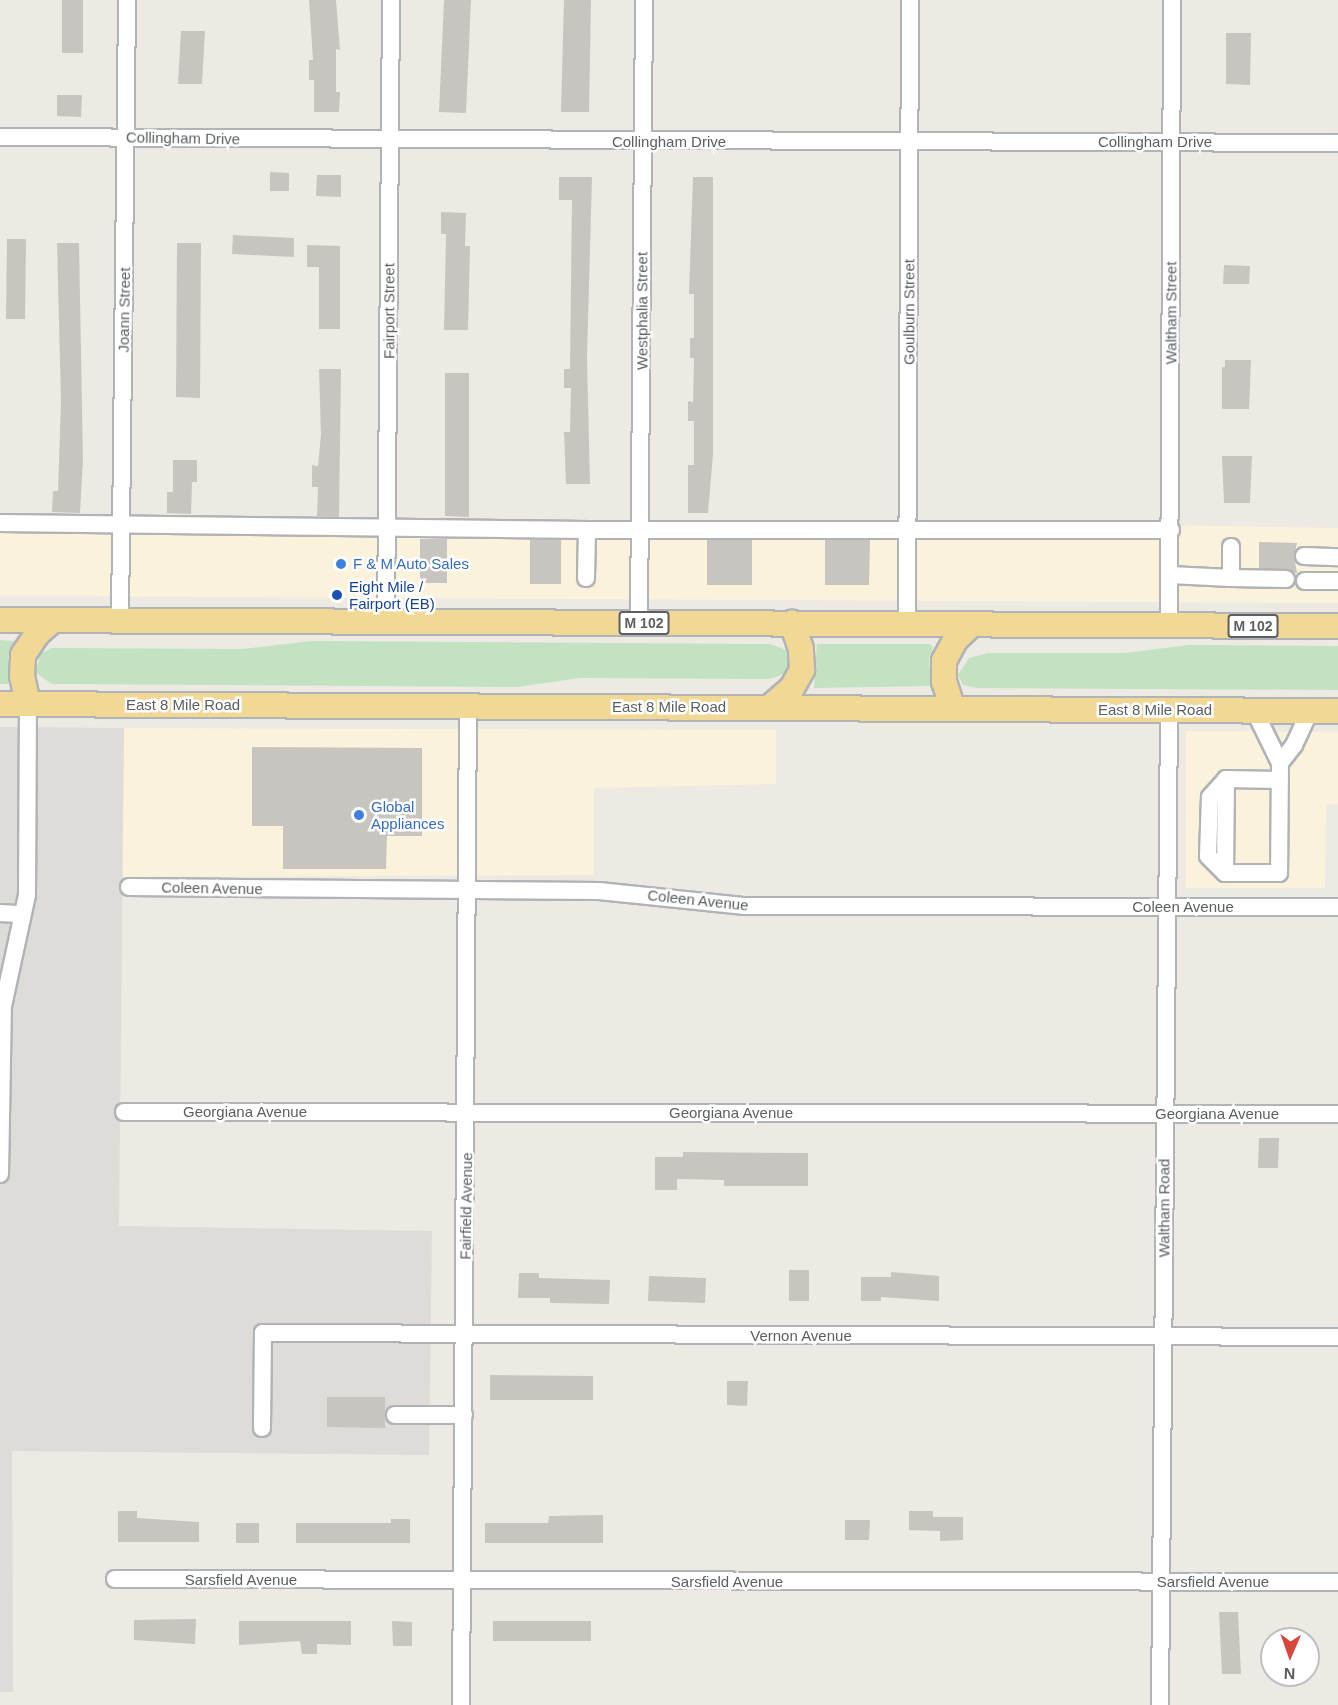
<!DOCTYPE html>
<style>
body{margin:0}
#map{position:relative;width:1338px;height:1705px;overflow:hidden;background:#edeae3;font-family:Helvetica,sans-serif}
div>[style]{position:absolute}
.commercial>*{inset:0;background:#faf2db}
.industrial>*{inset:0;background:#dedcd8}
.green>*{inset:0;background:#c3e2c2}
.building>*{inset:0;background:#c8c5c0}
.roads{filter:drop-shadow(2px 0 #b1b4b7) drop-shadow(-2px 0 #b1b4b7) drop-shadow(0 2px #b1b4b7) drop-shadow(0 -2px #b1b4b7)}
.minor>*{height:16px;margin:-8px;padding:0 8px;transform-origin:8px;border-radius:8px;background:#fff}
.highway>*{height:24px;margin:-12px;padding:0 12px;transform-origin:12px;border-radius:12px;background:#f2d895}
.dots>*{width:16px;height:16px;translate:-50% -50%;box-sizing:border-box;border:3px solid #fff;border-radius:50%}
span{translate:-50% -50%;white-space:nowrap;text-align:center;line-height:1.15;-webkit-text-stroke:5px #fff;paint-order:stroke}
.shield-label span{padding:2px 4px;background:#fff;border:2px solid;border-radius:4px;-webkit-text-stroke-width:0}
.shield-label{font-size:14px;color:#5b5f62;font-weight:700}
.street-label{font-size:15px;color:#5b5f62}
.shop-label{font-size:15px;color:#366cbe}
.left{translate:0 -50%;text-align:left}
.transit-label{font-size:15px;color:#164399}
.north{position:absolute;left:1260px;top:1627px;width:60px;height:60px;box-sizing:border-box;background:#fff;border:2px solid #bdbfc0;border-radius:50%;rotate:182deg;font-size:16px;font-weight:700;line-height:24px;text-align:center;color:#5b5f62}
.north::after{content:'';display:block;margin:auto;width:21px;height:27px;background:#d7473e;clip-path:polygon(50% 0,100% 100%,50% 72%,0 100%)}
</style>
<div id="map">
<div class="commercial">
<i style="clip-path:polygon(0 521px,1035px 523px,1338px 528px,1338px 603px,0 596px)"></i>
<i style="clip-path:polygon(124px 728px,776px 730px,776px 784px,594px 788px,594px 875px,122px 877px)"></i>
<i style="clip-path:polygon(1186px 731px,1338px 732px,1338px 804px,1326px 805px,1325px 888px,1186px 888px)"></i>
</div>
<div class="industrial">
<i style="clip-path:polygon(0 727px,124px 728px,119px 1226px,432px 1231px,429px 1455px,12px 1451px,13px 1692px,0 1692px)"></i>
</div>
<div class="green">
<i style="clip-path:polygon(0 640px,14px 641px,8px 658px,8px 684px,0 684px)"></i>
<i style="clip-path:polygon(311px 641px,770px 644px,786px 650px,790px 664px,784px 674px,770px 679px,580px 678px,517px 687px,52px 684px,36px 673px,40px 654px,52px 648px,243px 649px)"></i>
<i style="clip-path:polygon(817px 644px,930px 644px,933px 648px,929px 659px,931px 686px,814px 688px)"></i>
<i style="clip-path:polygon(1189px 645px,1338px 646px,1338px 690px,977px 688px,963px 685px,958px 675px,969px 658px,988px 653px,1125px 653px)"></i>
</div>
<div class="building">
<i style="clip-path:polygon(62px 0,83px 0,83px 53px,62px 53px)"></i>
<i style="clip-path:polygon(309px 0,336px 0,340px 50px,336px 49px,336px 92px,340px 92px,339px 112px,314px 112px,314px 80px,309px 80px,309px 60px,313px 60px)"></i>
<i style="clip-path:polygon(444px 0,471px 0,466px 113px,439px 112px)"></i>
<i style="clip-path:polygon(564px 0,591px 0,589px 112px,561px 112px)"></i>
<i style="clip-path:polygon(181px 31px,205px 31px,202px 84px,178px 84px)"></i>
<i style="clip-path:polygon(1226px 33px,1251px 33px,1250px 85px,1226px 84px)"></i>
<i style="clip-path:polygon(57px 95px,82px 95px,81px 117px,57px 116px)"></i>
<i style="clip-path:polygon(270px 172px,289px 173px,289px 191px,270px 191px)"></i>
<i style="clip-path:polygon(317px 175px,341px 175px,341px 197px,316px 196px)"></i>
<i style="clip-path:polygon(559px 177px,592px 177px,587px 358px,590px 484px,566px 484px,564px 432px,570px 432px,571px 388px,564px 388px,564px 369px,570px 369px,572px 200px,559px 200px)"></i>
<i style="clip-path:polygon(693px 177px,713px 177px,713px 454px,708px 513px,688px 513px,688px 465px,694px 465px,694px 421px,688px 421px,688px 401px,693px 402px,694px 358px,690px 358px,690px 338px,694px 338px,694px 294px,689px 294px)"></i>
<i style="clip-path:polygon(441px 212px,466px 213px,465px 246px,470px 246px,468px 330px,444px 330px,446px 234px,441px 234px)"></i>
<i style="clip-path:polygon(233px 235px,294px 238px,294px 257px,232px 254px)"></i>
<i style="clip-path:polygon(7px 239px,26px 239px,25px 319px,6px 319px)"></i>
<i style="clip-path:polygon(57px 243px,79px 243px,83px 460px,80px 513px,52px 512px,53px 491px,58px 491px,61px 402px)"></i>
<i style="clip-path:polygon(177px 243px,201px 243px,200px 398px,176px 397px)"></i>
<i style="clip-path:polygon(307px 245px,340px 246px,340px 329px,319px 329px,319px 267px,307px 267px)"></i>
<i style="clip-path:polygon(1224px 265px,1250px 266px,1249px 284px,1223px 284px)"></i>
<i style="clip-path:polygon(1225px 360px,1251px 360px,1249px 409px,1222px 409px,1222px 367px,1225px 367px)"></i>
<i style="clip-path:polygon(319px 369px,341px 369px,339px 517px,317px 516px,318px 487px,312px 487px,312px 465px,318px 466px,321px 435px)"></i>
<i style="clip-path:polygon(445px 373px,469px 373px,469px 517px,445px 516px)"></i>
<i style="clip-path:polygon(1222px 456px,1252px 456px,1250px 503px,1224px 503px)"></i>
<i style="clip-path:polygon(173px 460px,197px 460px,197px 482px,192px 482px,191px 514px,167px 513px,167px 492px,173px 492px)"></i>
<i style="clip-path:polygon(420px 539px,447px 539px,447px 583px,420px 583px)"></i>
<i style="clip-path:polygon(530px 540px,561px 540px,561px 584px,530px 584px)"></i>
<i style="clip-path:polygon(707px 540px,752px 540px,752px 585px,707px 585px)"></i>
<i style="clip-path:polygon(825px 540px,870px 540px,869px 585px,825px 585px)"></i>
<i style="clip-path:polygon(1259px 542px,1297px 543px,1294px 556px,1297px 573px,1259px 568px)"></i>
<i style="clip-path:polygon(252px 747px,422px 748px,422px 836px,387px 836px,386px 869px,283px 869px,283px 826px,252px 826px)"></i>
<i style="clip-path:polygon(1259px 1138px,1279px 1138px,1278px 1168px,1258px 1168px)"></i>
<i style="clip-path:polygon(683px 1152px,808px 1153px,808px 1186px,724px 1186px,724px 1180px,677px 1179px,677px 1190px,655px 1190px,655px 1157px,683px 1157px)"></i>
<i style="clip-path:polygon(789px 1270px,809px 1270px,809px 1301px,789px 1301px)"></i>
<i style="clip-path:polygon(891px 1272px,939px 1276px,939px 1301px,881px 1297px,881px 1301px,861px 1301px,861px 1277px,891px 1277px)"></i>
<i style="clip-path:polygon(519px 1273px,539px 1273px,539px 1278px,610px 1280px,609px 1304px,550px 1303px,550px 1298px,518px 1298px)"></i>
<i style="clip-path:polygon(649px 1276px,706px 1278px,705px 1303px,648px 1301px)"></i>
<i style="clip-path:polygon(490px 1375px,593px 1376px,593px 1400px,490px 1400px)"></i>
<i style="clip-path:polygon(727px 1381px,748px 1381px,747px 1406px,727px 1405px)"></i>
<i style="clip-path:polygon(327px 1397px,385px 1397px,385px 1428px,327px 1427px)"></i>
<i style="clip-path:polygon(118px 1511px,137px 1511px,137px 1518px,199px 1522px,199px 1542px,118px 1542px)"></i>
<i style="clip-path:polygon(909px 1511px,933px 1511px,933px 1517px,963px 1517px,963px 1540px,940px 1541px,940px 1531px,909px 1530px)"></i>
<i style="clip-path:polygon(603px 1515px,603px 1543px,485px 1543px,485px 1523px,548px 1523px,549px 1516px)"></i>
<i style="clip-path:polygon(391px 1519px,410px 1519px,410px 1543px,296px 1543px,296px 1523px,391px 1523px)"></i>
<i style="clip-path:polygon(845px 1520px,870px 1520px,869px 1540px,845px 1540px)"></i>
<i style="clip-path:polygon(236px 1523px,259px 1523px,259px 1543px,236px 1543px)"></i>
<i style="clip-path:polygon(1219px 1612px,1238px 1612px,1241px 1674px,1222px 1674px)"></i>
<i style="clip-path:polygon(196px 1619px,195px 1644px,134px 1640px,134px 1620px)"></i>
<i style="clip-path:polygon(239px 1621px,351px 1621px,351px 1645px,317px 1644px,317px 1654px,302px 1654px,300px 1641px,239px 1645px)"></i>
<i style="clip-path:polygon(392px 1621px,412px 1622px,412px 1646px,393px 1646px)"></i>
<i style="clip-path:polygon(493px 1621px,591px 1621px,591px 1641px,493px 1641px)"></i>
</div>
<div class="roads">
<div class="minor">
<i style="left:0;top:137px;width:1338px;rotate:0.26deg"></i>
<i style="left:0;top:523px;width:587px;rotate:0.68deg"></i>
<i style="left:587px;top:530px;width:584px"></i>
<i style="left:1231px;top:547px;width:31px;rotate:90deg"></i>
<i style="left:1231px;top:578px;width:55px;rotate:1deg"></i>
<i style="left:1304px;top:556px;width:34px;rotate:2deg"></i>
<i style="left:1170px;top:575px;width:61px;rotate:2.8deg"></i>
<i style="left:586px;top:578px;width:48px;rotate:-88.8deg"></i>
<i style="left:1305px;top:581px;width:33px"></i>
<i style="left:120px;top:620px;width:620px;rotate:-89.35deg"></i>
<i style="left:386px;top:622px;width:622px;rotate:-89.54deg"></i>
<i style="left:639px;top:623px;width:623px;rotate:-89.54deg"></i>
<i style="left:907px;top:624px;width:624px;rotate:-89.72deg"></i>
<i style="left:1169px;top:625px;width:625px;rotate:-89.72deg"></i>
<i style="left:1254px;top:710px;width:59px;rotate:63.9deg"></i>
<i style="left:1280px;top:763px;width:110px;rotate:90.5deg"></i>
<i style="left:1279px;top:873px;width:54px;rotate:180deg"></i>
<i style="left:1225px;top:873px;width:94px;rotate:-89.4deg"></i>
<i style="left:1226px;top:779px;width:53px;rotate:1.1deg"></i>
<i style="left:1280px;top:763px;width:23px;rotate:-52deg"></i>
<i style="left:1294px;top:745px;width:38px;rotate:-65deg"></i>
<i style="left:1225px;top:873px;width:24px;rotate:-135deg"></i>
<i style="left:1208px;top:856px;width:59px;rotate:-88.1deg"></i>
<i style="left:1210px;top:797px;width:24px;rotate:-48deg"></i>
<i style="left:129px;top:887px;width:470px;rotate:0.5deg"></i>
<i style="left:599px;top:891px;width:147px;rotate:5.9deg"></i>
<i style="left:745px;top:906px;width:593px;rotate:0.1deg"></i>
<i style="left:0;top:913px;width:22px;rotate:3deg"></i>
<i style="left:124px;top:1112px;width:1214px;rotate:0.09deg"></i>
<i style="left:0;top:1174px;width:168px;rotate:-89deg"></i>
<i style="left:3px;top:1006px;width:114px;rotate:-77.8deg"></i>
<i style="left:27px;top:895px;width:191px;rotate:-89.7deg"></i>
<i style="left:395px;top:1415px;width:69px"></i>
<i style="left:262px;top:1428px;width:95px;rotate:-89.4deg"></i>
<i style="left:263px;top:1333px;width:1075px;rotate:0.21deg"></i>
<i style="left:115px;top:1579px;width:1223px;rotate:0.14deg"></i>
<i style="left:461px;top:1705px;width:999px;rotate:-89.6deg"></i>
<i style="left:1160px;top:1705px;width:995px;rotate:-89.48deg"></i>
</div>
<div class="highway">
<i style="left:0;top:620px;width:1338px;rotate:0.26deg"></i>
<i style="left:0;top:704px;width:1338px;rotate:0.3deg"></i>
<i style="left:28px;top:704px;width:29px;rotate:-102deg"></i>
<i style="left:22px;top:676px;width:21px;rotate:-87deg"></i>
<i style="left:23px;top:655px;width:25px;rotate:-56deg"></i>
<i style="left:37px;top:634px;width:21px;rotate:-41deg"></i>
<i style="left:770px;top:707px;width:29px;rotate:-41deg"></i>
<i style="left:792px;top:688px;width:21px;rotate:-61deg"></i>
<i style="left:802px;top:670px;width:21px;rotate:-93deg"></i>
<i style="left:801px;top:649px;width:28px;rotate:-109deg"></i>
<i style="left:953px;top:709px;width:28px;rotate:-108deg"></i>
<i style="left:944px;top:682px;width:21px;rotate:-90deg"></i>
<i style="left:944px;top:661px;width:24px;rotate:-62deg"></i>
<i style="left:955px;top:640px;width:23px;rotate:-43deg"></i>
</div>
</div>
<div class="dots">
<i style="left:341px;top:564px;background:#3f7fe0"></i>
<i style="left:337px;top:595px;background:#1a4fb4"></i>
<i style="left:359px;top:815px;background:#3f7fe0"></i>
</div>
<div class="shield-label">
<span style="left:644px;top:623px">M 102</span>
<span style="left:1253px;top:626px">M 102</span>
</div>
<div class="street-label">
<span style="left:183px;top:138px;rotate:1deg">Collingham Drive</span>
<span style="left:669px;top:142px">Collingham Drive</span>
<span style="left:1155px;top:142px">Collingham Drive</span>
<span style="left:124px;top:310px;rotate:-89deg">Joann Street</span>
<span style="left:389px;top:311px;rotate:-90deg">Fairport Street</span>
<span style="left:642px;top:311px;rotate:-90deg">Westphalia Street</span>
<span style="left:909px;top:312px;rotate:-90deg">Goulburn Street</span>
<span style="left:1171px;top:313px;rotate:-90deg">Waltham Street</span>
<span style="left:183px;top:705px">East 8 Mile Road</span>
<span style="left:669px;top:707px">East 8 Mile Road</span>
<span style="left:1155px;top:710px">East 8 Mile Road</span>
<span style="left:212px;top:888px;rotate:1deg">Coleen Avenue</span>
<span style="left:698px;top:900px;rotate:6deg">Coleen Avenue</span>
<span style="left:1183px;top:907px">Coleen Avenue</span>
<span style="left:245px;top:1112px">Georgiana Avenue</span>
<span style="left:731px;top:1113px">Georgiana Avenue</span>
<span style="left:1217px;top:1114px">Georgiana Avenue</span>
<span style="left:466px;top:1206px;rotate:-89deg">Fairfield Avenue</span>
<span style="left:1164px;top:1208px;rotate:-90deg">Waltham Road</span>
<span style="left:801px;top:1336px">Vernon Avenue</span>
<span style="left:241px;top:1580px">Sarsfield Avenue</span>
<span style="left:727px;top:1582px">Sarsfield Avenue</span>
<span style="left:1213px;top:1582px">Sarsfield Avenue</span>
</div>
<div class="shop-label">
<span class="left" style="left:353px;top:564px">F &amp; M Auto Sales</span>
<span class="left" style="left:371px;top:815px">Global<br>Appliances</span>
</div>
<div class="transit-label">
<span class="left" style="left:349px;top:595px">Eight Mile /<br>Fairport (EB)</span>
</div>
<div class="north">N</div>
</div>
